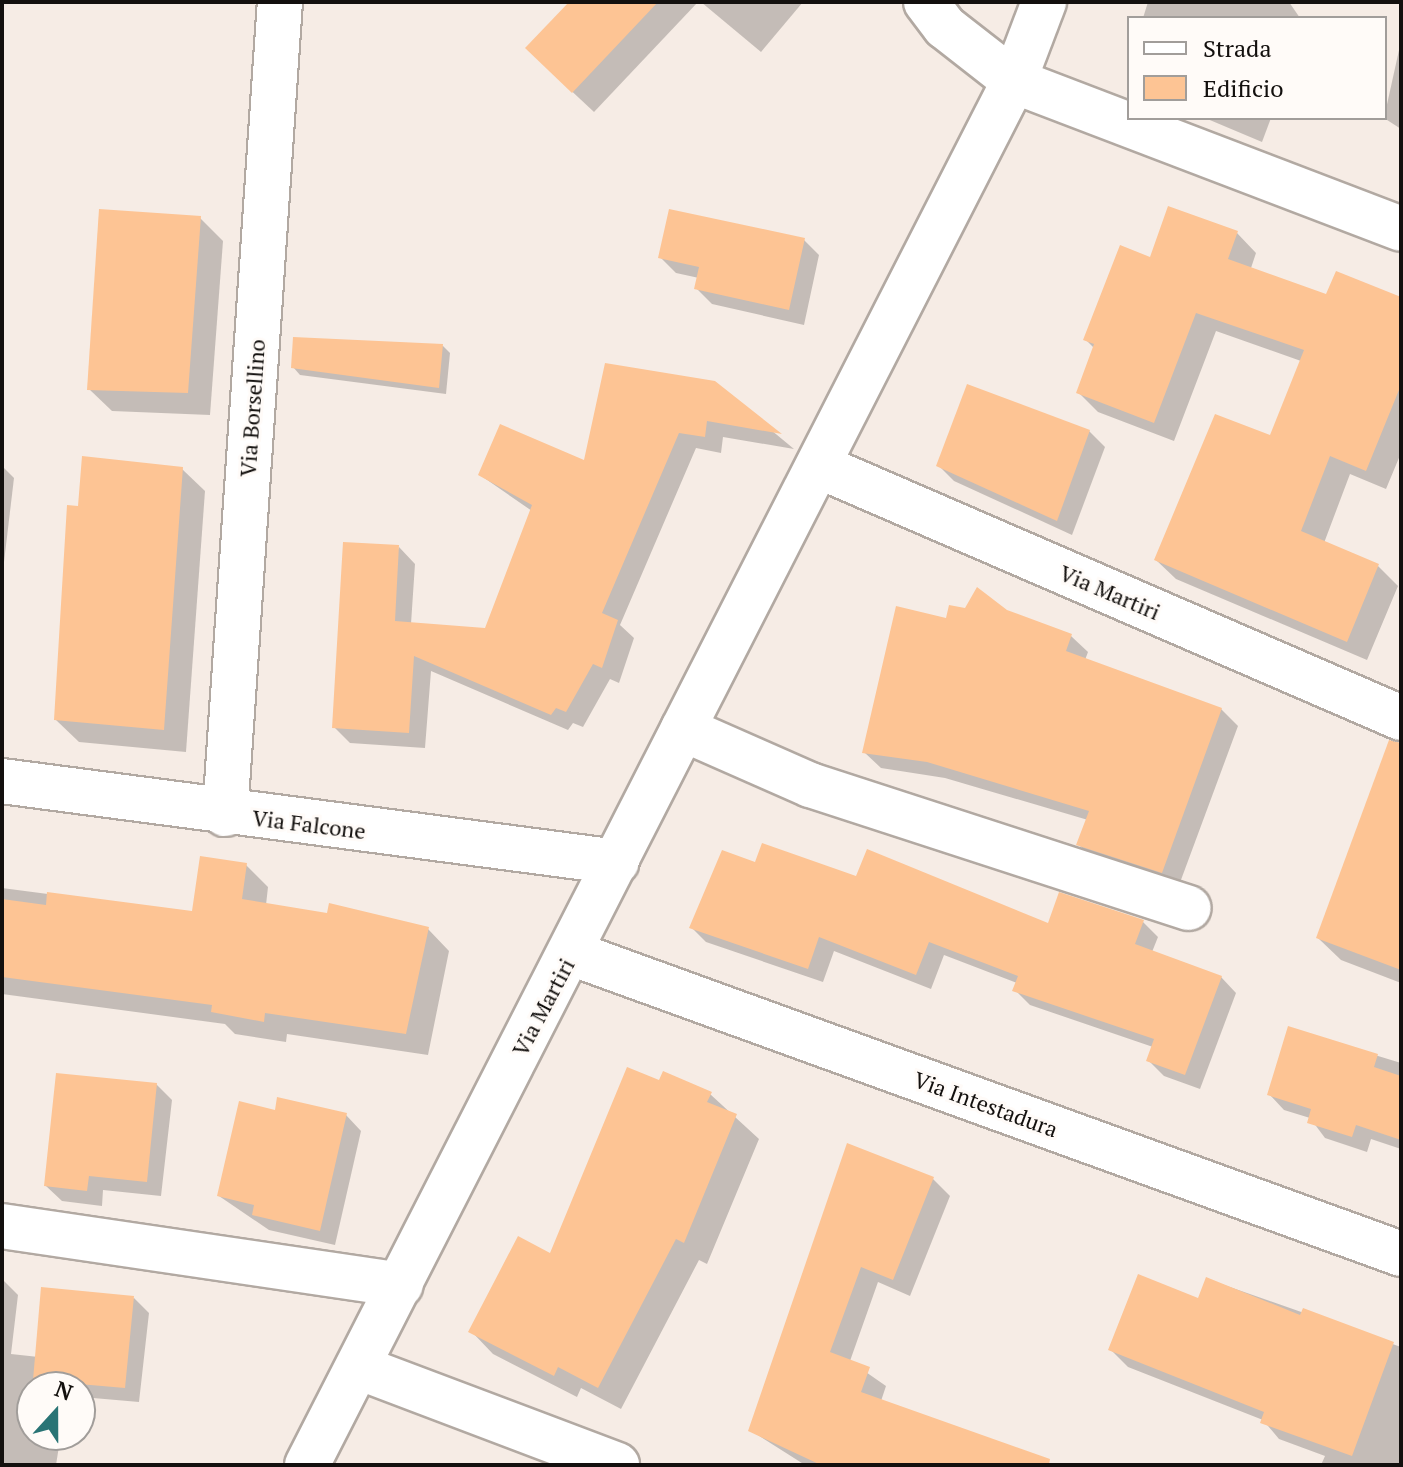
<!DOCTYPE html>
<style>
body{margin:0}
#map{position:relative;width:1403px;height:1467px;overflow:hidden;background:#f6ece5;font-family:"PT Serif",serif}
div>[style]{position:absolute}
.shadow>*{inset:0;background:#0003}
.building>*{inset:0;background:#fdc494}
.roads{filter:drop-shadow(2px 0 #b2a9a2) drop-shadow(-2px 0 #b2a9a2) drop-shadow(0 2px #b2a9a2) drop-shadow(0 -2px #b2a9a2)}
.minor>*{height:44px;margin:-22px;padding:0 22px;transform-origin:22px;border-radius:22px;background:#fff}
.tertiary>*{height:44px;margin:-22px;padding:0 22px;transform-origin:22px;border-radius:22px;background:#fff}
span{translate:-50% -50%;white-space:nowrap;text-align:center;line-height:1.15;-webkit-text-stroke:6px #fffbf8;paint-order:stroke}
.street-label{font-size:22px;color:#13100e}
.frame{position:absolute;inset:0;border:4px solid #13100e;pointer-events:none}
.legend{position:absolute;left:1127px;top:16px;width:260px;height:104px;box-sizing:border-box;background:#fffbf8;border:2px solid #a19d9a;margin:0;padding:10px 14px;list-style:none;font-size:24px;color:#13100e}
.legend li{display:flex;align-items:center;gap:16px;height:40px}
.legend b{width:40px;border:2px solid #a19d9a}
.north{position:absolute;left:16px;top:1371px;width:80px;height:80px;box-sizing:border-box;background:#fffbf8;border:2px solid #a19d9a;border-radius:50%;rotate:21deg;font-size:22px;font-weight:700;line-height:32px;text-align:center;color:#13100e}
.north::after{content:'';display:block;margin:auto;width:28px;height:36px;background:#297475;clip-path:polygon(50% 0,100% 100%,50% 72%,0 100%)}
</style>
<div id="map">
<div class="shadow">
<i style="clip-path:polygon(572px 2px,698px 2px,594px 112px,548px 69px)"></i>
<i style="clip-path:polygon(701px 2px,803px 2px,761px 52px)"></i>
<i style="clip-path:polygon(1148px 2px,1289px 2px,1300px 18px,1143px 18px)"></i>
<i style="clip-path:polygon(1401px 41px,1401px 129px,1384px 118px)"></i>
<i style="clip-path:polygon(1205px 118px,1271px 118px,1262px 142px)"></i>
<i style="clip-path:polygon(200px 218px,223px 241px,210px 415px,112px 411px,89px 389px)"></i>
<i style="clip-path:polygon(1237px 233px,1256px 253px,1251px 268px,1328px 297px,1401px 303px,1401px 453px,1386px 489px,1350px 474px,1324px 543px,1378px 566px,1398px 586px,1367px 660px,1176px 579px,1156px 560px,1271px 437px,1301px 361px,1216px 331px,1174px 441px,1098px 412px,1078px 392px,1094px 348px,1086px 340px,1151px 260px)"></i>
<i style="clip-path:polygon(804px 240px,819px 255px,804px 325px,712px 304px,696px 288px,699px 278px,676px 273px,661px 258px)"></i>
<i style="clip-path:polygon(443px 346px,450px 353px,446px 394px,300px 375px,293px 367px)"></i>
<i style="clip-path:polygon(714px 383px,794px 449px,723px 437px,721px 453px,696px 448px,620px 625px,634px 638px,619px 683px,610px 679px,583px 727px,573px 723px,568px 730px,431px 671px,425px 748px,350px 743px,334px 727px,399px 547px,415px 564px,411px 624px,486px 630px,532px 511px,480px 475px,585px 463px)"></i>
<i style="clip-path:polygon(1089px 431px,1105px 447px,1072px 535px,954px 481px,939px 466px)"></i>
<i style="clip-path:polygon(2px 466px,14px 478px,2px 579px)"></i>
<i style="clip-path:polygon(182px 469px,205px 491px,186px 752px,79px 742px,56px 720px,80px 508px)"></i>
<i style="clip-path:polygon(1006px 612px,1071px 636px,1088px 652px,1085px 660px,1221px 709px,1238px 726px,1178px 888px,1095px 861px,1079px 845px,1088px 820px,945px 778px,881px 768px,864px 752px,947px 620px)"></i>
<i style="clip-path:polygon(1401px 776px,1401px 983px,1341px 960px,1318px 938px)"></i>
<i style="clip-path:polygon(756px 864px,857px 878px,1049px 926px,1143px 922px,1158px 937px,1152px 952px,1221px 977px,1236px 993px,1200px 1089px,1164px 1076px,1149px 1061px,1153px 1047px,1030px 1005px,1015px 990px,1017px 983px,944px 955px,931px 989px,834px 951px,823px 982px,706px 942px,691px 927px)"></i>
<i style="clip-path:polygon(246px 865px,268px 887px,266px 905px,428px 929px,449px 951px,428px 1055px,287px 1034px,286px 1042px,235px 1034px,225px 1024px,2px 994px,2px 888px,193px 913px)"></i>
<i style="clip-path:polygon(1290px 1029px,1401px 1063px,1401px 1149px,1371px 1139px,1367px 1152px,1325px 1138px,1310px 1118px,1284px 1110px,1269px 1094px)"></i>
<i style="clip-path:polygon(660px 1083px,710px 1094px,759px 1139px,707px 1264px,699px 1260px,621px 1409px,581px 1388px,577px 1397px,493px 1354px,471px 1331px,551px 1256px)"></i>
<i style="clip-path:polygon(156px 1084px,172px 1100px,161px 1196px,103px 1190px,102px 1206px,62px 1201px,46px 1186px)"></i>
<i style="clip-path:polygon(276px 1112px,346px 1115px,361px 1131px,335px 1245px,269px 1230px,219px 1196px)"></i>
<i style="clip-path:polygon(849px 1146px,933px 1179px,950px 1196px,910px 1296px,878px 1282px,850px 1361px,886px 1386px,881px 1401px,1041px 1465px,805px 1465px,750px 1430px)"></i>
<i style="clip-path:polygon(2px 1279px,18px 1295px,11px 1354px,57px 1359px,134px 1298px,149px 1313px,139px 1402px,93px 1398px,76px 1381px,75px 1387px,32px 1387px,32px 1435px,70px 1435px,60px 1440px,56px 1465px,2px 1465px)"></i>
<i style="clip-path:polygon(1207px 1279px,1401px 1347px,1401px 1465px,1321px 1465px,1325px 1456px,1279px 1439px,1263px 1420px,1128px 1367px,1111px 1350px,1199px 1300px)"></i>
</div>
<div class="building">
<i style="clip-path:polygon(569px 2px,658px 2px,572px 93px,525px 48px)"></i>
<i style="clip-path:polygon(1168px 206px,1238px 231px,1228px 259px,1326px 294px,1336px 271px,1401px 297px,1401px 385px,1366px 471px,1330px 456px,1301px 531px,1379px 564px,1347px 642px,1154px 560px,1215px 414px,1270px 435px,1304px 350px,1196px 313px,1154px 423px,1076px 393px,1094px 344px,1083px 340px,1120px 245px,1150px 257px)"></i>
<i style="clip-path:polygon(99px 209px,201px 216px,188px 393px,87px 390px)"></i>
<i style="clip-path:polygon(669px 209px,805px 238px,789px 310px,694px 289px,699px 267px,658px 258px)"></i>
<i style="clip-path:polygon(293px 337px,443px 344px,439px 388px,291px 368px)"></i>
<i style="clip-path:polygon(605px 363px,715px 381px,782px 434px,707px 421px,705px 437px,679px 433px,602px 613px,618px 620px,602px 668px,593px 664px,566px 712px,556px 708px,551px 715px,414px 656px,409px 733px,332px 728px,343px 542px,399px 545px,395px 621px,485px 628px,532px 505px,478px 475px,500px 424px,584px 460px)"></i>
<i style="clip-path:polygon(967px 384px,1090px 430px,1057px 521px,936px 466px)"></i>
<i style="clip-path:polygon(82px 456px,183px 467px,164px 730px,54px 720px,67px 505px,78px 506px)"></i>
<i style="clip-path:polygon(977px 587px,1007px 610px,1072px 634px,1066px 651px,1222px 708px,1162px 873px,1076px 845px,1089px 811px,927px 762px,862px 753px,896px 606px,946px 618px,949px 605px,965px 608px)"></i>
<i style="clip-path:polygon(1389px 740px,1401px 743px,1401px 970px,1316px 938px)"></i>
<i style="clip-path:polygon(762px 843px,856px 876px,867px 849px,1048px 923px,1059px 892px,1144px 920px,1135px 944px,1222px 976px,1185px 1075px,1146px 1061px,1154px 1039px,1012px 991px,1018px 976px,929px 942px,916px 975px,819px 937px,808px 969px,689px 928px,722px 850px,755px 862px)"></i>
<i style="clip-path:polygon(200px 856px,247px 863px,242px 899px,327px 913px,329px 903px,429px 927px,406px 1034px,265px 1013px,264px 1022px,211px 1012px,212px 1005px,2px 977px,2px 899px,46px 905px,47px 892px,192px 911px)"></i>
<i style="clip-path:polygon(1288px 1026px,1378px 1054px,1374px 1067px,1401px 1076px,1401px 1140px,1356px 1125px,1352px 1137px,1307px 1123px,1311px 1109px,1267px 1095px)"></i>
<i style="clip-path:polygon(627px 1067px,659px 1080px,663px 1071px,712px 1092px,707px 1102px,737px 1114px,684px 1243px,676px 1239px,598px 1388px,558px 1367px,554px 1376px,468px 1332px,518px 1236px,550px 1253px)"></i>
<i style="clip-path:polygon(56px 1073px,157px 1083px,147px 1182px,89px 1176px,87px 1191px,44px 1186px)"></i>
<i style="clip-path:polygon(277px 1097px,347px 1113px,320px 1231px,252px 1215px,254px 1205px,217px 1196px,239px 1101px,275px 1110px)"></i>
<i style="clip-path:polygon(847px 1143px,934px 1177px,893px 1280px,861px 1267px,830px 1352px,870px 1367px,861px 1392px,1050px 1459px,1049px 1465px,821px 1465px,748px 1431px)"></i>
<i style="clip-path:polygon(1138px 1274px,1198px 1298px,1206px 1277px,1300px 1315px,1303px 1308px,1394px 1342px,1352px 1456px,1260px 1423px,1264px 1412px,1108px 1350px)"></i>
<i style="clip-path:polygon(41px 1287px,134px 1296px,125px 1388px,33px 1380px)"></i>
</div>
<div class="roads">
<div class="minor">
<i style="left:926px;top:2px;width:31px;rotate:53deg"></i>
<i style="left:945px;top:27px;width:88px;rotate:38deg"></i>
<i style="left:1014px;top:81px;width:414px;rotate:20.9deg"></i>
<i style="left:819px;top:466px;width:634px;rotate:23.41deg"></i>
<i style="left:683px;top:729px;width:139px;rotate:23.8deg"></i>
<i style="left:810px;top:785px;width:398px;rotate:18deg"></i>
<i style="left:2px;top:781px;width:620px;rotate:7.5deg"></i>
<i style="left:225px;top:814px;width:814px;rotate:-86.13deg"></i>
<i style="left:571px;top:953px;width:883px;rotate:19.93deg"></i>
<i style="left:2px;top:1226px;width:403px;rotate:8.4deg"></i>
<i style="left:358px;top:1367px;width:277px;rotate:20.7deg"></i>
</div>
<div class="tertiary">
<i style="left:307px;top:1465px;width:1554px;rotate:-62.94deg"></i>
<i style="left:1014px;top:81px;width:85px;rotate:-69.2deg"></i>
</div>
</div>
<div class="street-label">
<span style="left:252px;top:408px;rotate:-86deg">Via Borsellino</span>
<span style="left:1110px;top:592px;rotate:23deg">Via Martiri</span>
<span style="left:309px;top:824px;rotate:7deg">Via Falcone</span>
<span style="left:543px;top:1007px;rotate:-62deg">Via Martiri</span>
<span style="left:986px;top:1104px;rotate:20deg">Via Intestadura</span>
</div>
<div class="frame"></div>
<ul class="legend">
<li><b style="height:10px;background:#fff"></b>Strada</li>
<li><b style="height:22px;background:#fdc494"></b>Edificio</li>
</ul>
<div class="north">N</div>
</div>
